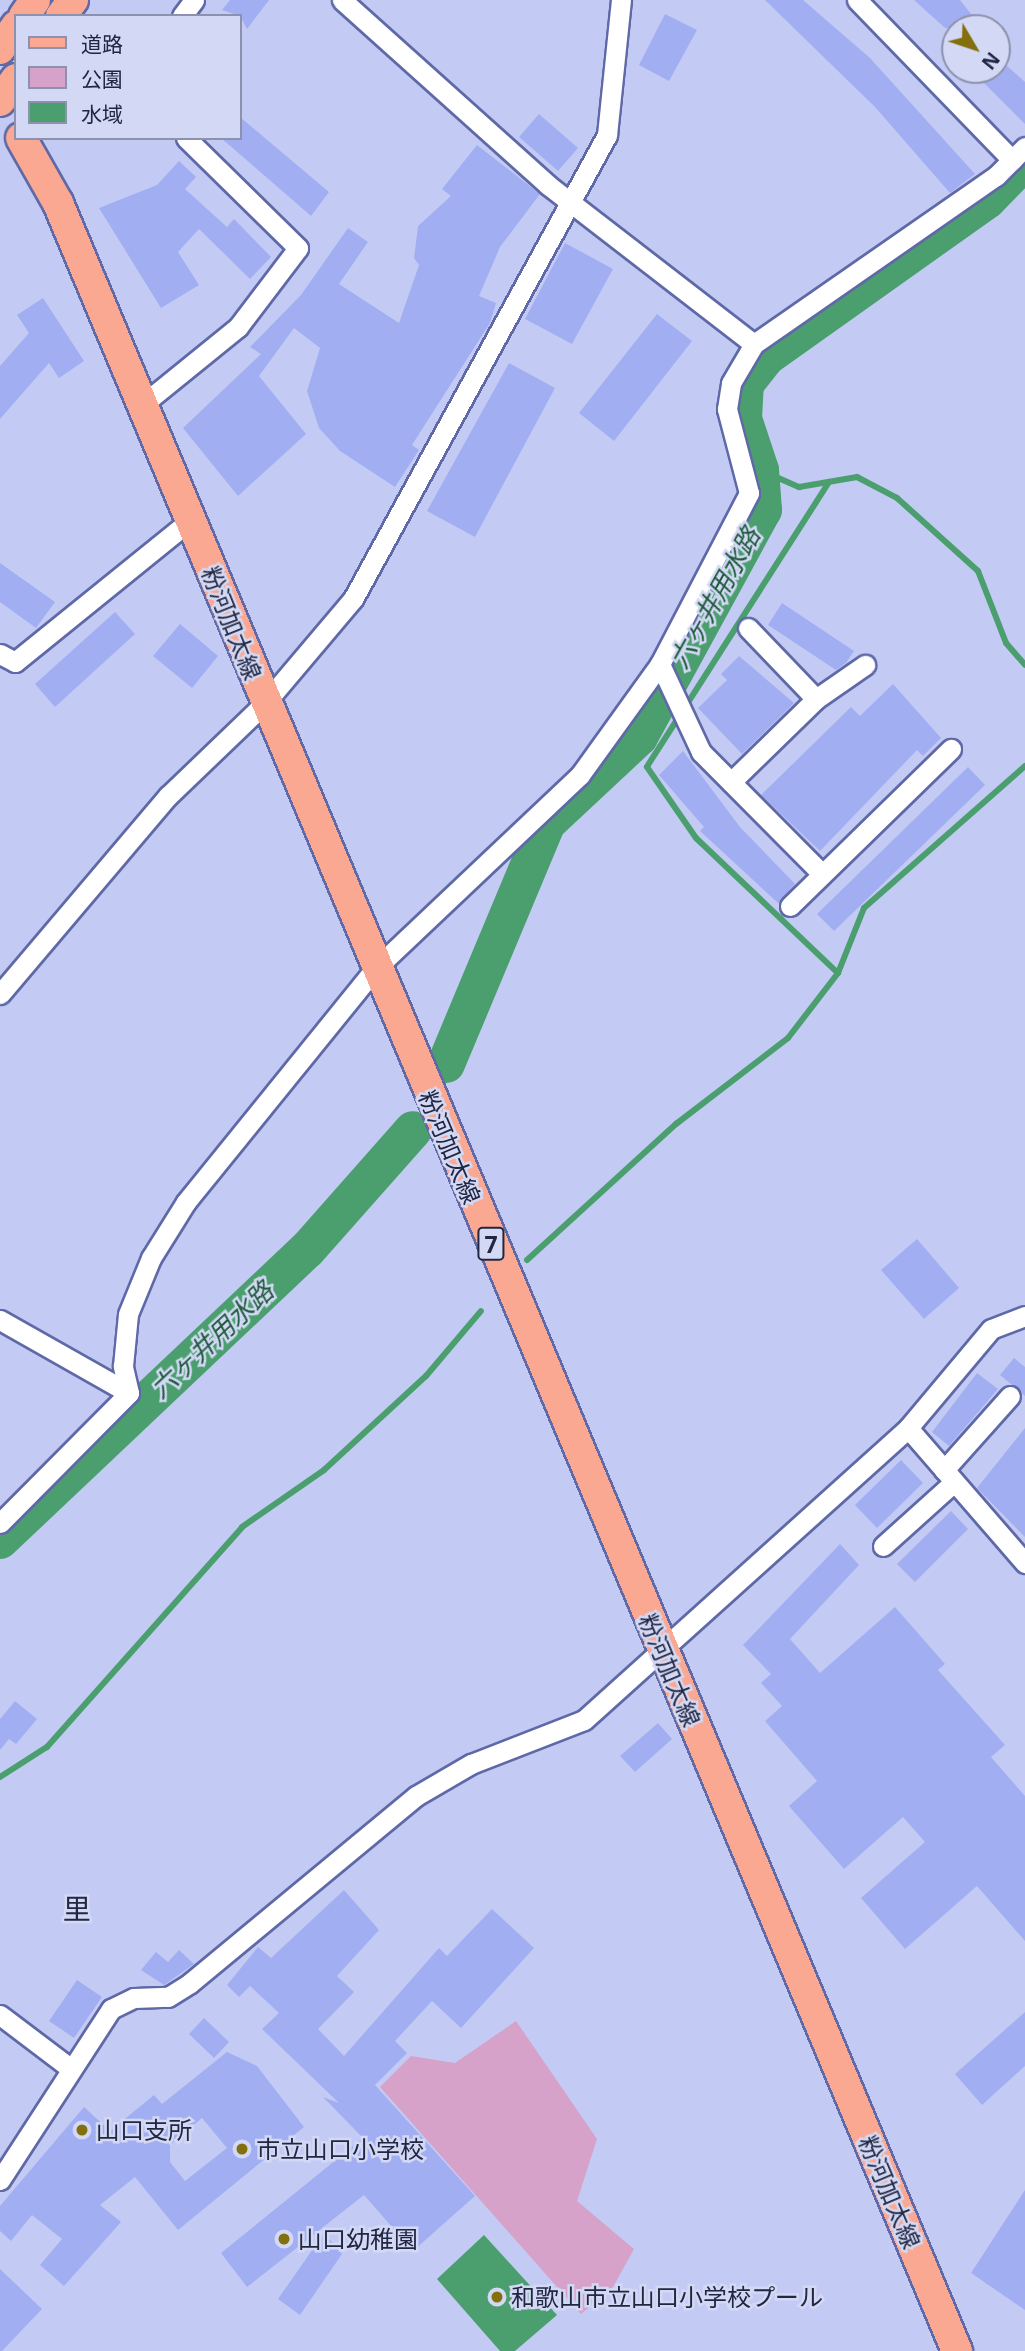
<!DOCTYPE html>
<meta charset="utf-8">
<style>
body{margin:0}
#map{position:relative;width:1025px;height:2351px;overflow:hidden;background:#c3cbf5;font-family:"Open Sans","Noto Sans JP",sans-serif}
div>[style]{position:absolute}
.green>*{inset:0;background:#d6a2c9}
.water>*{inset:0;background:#4b9f6e}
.stream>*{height:6px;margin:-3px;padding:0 3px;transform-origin:3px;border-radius:3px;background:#4b9f6e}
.river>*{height:38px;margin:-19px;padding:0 19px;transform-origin:19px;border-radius:19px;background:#4b9f6e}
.building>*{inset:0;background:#a2aef2}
.roads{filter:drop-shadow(2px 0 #5f69a7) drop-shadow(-2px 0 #5f69a7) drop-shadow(0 2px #5f69a7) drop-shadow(0 -2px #5f69a7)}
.street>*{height:19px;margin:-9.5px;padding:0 9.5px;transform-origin:9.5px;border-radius:9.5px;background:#fff}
.primary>*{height:30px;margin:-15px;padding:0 15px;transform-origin:15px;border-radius:15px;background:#faa892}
.dots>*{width:19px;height:19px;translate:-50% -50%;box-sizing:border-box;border:4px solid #d3d9f5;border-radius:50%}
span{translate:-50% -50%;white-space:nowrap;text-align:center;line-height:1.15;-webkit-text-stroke:5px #d3d9f5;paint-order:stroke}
.shield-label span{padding:2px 5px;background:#d3d9f5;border:2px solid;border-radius:5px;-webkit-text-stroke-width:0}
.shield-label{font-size:23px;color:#222741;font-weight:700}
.street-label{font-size:24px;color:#222741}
.poi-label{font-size:24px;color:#222741}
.left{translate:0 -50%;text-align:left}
.water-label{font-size:26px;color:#1d5a39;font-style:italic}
.quarter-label{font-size:28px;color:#222741}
.legend{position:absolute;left:14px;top:14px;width:228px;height:126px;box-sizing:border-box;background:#d3d9f5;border:2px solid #8c92ad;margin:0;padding:9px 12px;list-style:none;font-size:21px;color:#222741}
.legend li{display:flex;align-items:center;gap:14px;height:35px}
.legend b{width:35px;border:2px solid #8c92ad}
.north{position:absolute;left:941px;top:14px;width:70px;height:70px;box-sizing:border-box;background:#d3d9f5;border:2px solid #8c92ad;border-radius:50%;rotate:129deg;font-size:19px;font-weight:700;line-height:28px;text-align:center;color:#222741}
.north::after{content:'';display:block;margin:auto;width:24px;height:32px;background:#836f0d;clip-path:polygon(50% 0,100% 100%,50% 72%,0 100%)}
</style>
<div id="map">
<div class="green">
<i style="clip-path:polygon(516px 2021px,597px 2139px,577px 2201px,634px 2249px,613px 2287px,581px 2314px,380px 2087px,411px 2056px,455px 2063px)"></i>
</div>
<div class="water">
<i style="clip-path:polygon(484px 2235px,557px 2315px,515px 2351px,500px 2351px,437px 2279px)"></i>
</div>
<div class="stream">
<i style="left:760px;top:470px;width:43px;rotate:23.6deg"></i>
<i style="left:799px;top:487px;width:59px;rotate:-9.8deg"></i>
<i style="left:857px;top:477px;width:45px;rotate:27.7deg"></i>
<i style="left:897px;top:498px;width:109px;rotate:42deg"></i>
<i style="left:978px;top:571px;width:77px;rotate:68.7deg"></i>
<i style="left:1006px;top:643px;width:29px;rotate:49deg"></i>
<i style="left:829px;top:482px;width:338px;rotate:122.6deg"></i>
<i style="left:647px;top:767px;width:86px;rotate:55.4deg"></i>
<i style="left:696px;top:838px;width:196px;rotate:43.6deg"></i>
<i style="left:527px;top:1260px;width:202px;rotate:-42.4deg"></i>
<i style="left:676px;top:1124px;width:141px;rotate:-37.5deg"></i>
<i style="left:788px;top:1038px;width:82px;rotate:-52.4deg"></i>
<i style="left:838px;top:973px;width:70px;rotate:-68.2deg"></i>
<i style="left:864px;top:908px;width:215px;rotate:-41.4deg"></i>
<i style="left:0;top:1777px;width:56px;rotate:-32.6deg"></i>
<i style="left:47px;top:1747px;width:294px;rotate:-48.4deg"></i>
<i style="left:242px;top:1527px;width:100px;rotate:-34.8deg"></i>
<i style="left:324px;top:1470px;width:139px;rotate:-42.7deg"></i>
<i style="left:426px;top:1376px;width:85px;rotate:-49.8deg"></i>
</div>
<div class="river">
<i style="left:446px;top:1064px;width:261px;rotate:-67.3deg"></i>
<i style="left:547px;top:823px;width:126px;rotate:-43.1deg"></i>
<i style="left:639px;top:737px;width:259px;rotate:-61.4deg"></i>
<i style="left:763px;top:510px;width:40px;rotate:-94.3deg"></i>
<i style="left:760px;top:470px;width:54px;rotate:-108.4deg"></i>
<i style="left:743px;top:419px;width:35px;rotate:-87deg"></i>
<i style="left:745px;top:384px;width:34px;rotate:-52deg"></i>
<i style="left:766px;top:357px;width:272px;rotate:-35.4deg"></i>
<i style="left:988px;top:199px;width:53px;rotate:-45.8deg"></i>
<i style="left:0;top:1540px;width:422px;rotate:-43.4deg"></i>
<i style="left:307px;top:1250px;width:160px;rotate:-48.5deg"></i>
</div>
<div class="building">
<i style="clip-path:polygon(230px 0,269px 0,247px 29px,240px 16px,222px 10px)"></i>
<i style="clip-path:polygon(765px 0,803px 0,870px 58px,975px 174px,950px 193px,875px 107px)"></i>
<i style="clip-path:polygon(914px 0,960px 0,982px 28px,945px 28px)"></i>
<i style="clip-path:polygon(665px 14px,697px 30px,669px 81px,639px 65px)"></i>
<i style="clip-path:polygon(997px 57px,1025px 82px,1025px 124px,971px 70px,997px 70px)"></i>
<i style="clip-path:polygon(539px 114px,578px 148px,558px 171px,519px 137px)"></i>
<i style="clip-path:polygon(240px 117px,329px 192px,311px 216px,221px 138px,240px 138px)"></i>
<i style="clip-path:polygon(477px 145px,540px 194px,500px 247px,479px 296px,496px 303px,490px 323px,412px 445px,419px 450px,395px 487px,340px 451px,319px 428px,307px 391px,320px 348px,294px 328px,259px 376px,306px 434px,238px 496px,183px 428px,261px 354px,250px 347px,301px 295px,348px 228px,368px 242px,339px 284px,399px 323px,419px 265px,414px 258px,418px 226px,451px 196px,442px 189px)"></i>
<i style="clip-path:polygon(179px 161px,196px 177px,185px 189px,227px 227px,234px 219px,271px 257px,250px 279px,199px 229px,178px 252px,199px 285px,161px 308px,99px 208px,157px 185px)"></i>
<i style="clip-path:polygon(565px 243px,613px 269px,572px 344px,525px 319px)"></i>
<i style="clip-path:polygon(43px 298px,84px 361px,59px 378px,49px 363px,0 419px,0 366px,29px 333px,17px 315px)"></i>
<i style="clip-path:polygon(657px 314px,692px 341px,614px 441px,579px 413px)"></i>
<i style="clip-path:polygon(509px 363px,555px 388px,475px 537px,427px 511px)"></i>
<i style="clip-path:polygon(0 563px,55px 602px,36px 628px,0 602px)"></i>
<i style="clip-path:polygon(782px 603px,854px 651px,846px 663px,836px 670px,768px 625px)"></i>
<i style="clip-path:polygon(115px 612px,135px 634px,55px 707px,35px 684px)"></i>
<i style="clip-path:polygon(180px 624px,218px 656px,192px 688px,153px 656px)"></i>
<i style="clip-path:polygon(739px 656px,794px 703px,742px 754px,698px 708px,727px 680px,721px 674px)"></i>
<i style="clip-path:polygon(893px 684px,941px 738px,923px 756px,917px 750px,820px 851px,761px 795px,851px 707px,860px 716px)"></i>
<i style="clip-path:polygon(683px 751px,740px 827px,795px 884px,778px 903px,700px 831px,704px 827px,659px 775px)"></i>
<i style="clip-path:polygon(968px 767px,985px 785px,834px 931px,817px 914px)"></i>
<i style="clip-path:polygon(917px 1239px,959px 1288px,924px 1319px,881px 1270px)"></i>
<i style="clip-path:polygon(1014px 1358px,1025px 1367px,1025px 1396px,1000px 1375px)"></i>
<i style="clip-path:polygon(977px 1373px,998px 1389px,949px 1446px,932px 1432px)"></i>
<i style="clip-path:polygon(1025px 1428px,1025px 1537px,977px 1488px)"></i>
<i style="clip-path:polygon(901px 1460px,923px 1483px,877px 1528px,855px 1505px)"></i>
<i style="clip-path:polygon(951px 1511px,968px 1529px,915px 1582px,897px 1564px)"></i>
<i style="clip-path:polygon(840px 1544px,859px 1565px,790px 1639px,820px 1673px,895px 1607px,945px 1664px,938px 1670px,1005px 1745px,991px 1757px,1025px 1796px,1025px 1941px,977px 1886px,905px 1949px,861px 1898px,925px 1842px,903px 1817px,844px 1869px,789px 1806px,817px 1781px,765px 1721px,782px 1706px,761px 1683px,771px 1674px,743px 1645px)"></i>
<i style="clip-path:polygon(15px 1701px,37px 1719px,16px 1744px,9px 1739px,0 1750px,0 1719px)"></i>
<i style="clip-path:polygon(658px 1723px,672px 1739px,635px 1772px,620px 1756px)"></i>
<i style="clip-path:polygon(344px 1890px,379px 1930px,337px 1976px,354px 1992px,318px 2029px,344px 2056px,439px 1948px,447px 1956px,492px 1909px,534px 1948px,461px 2028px,432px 2001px,395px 2041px,407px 2053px,375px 2085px,475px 2196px,413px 2251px,364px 2195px,247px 2287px,221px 2253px,363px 2138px,323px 2097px,339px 2103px,262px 2029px,279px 2013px,250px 1986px,239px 1997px,227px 1985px,258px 1947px,271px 1958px)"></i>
<i style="clip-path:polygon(179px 1950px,194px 1964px,164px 1985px,141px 1970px,156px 1952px,168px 1962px)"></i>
<i style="clip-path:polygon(77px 1980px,102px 1997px,74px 2038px,49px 2021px)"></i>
<i style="clip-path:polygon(1025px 2012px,1025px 2066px,982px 2105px,955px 2074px)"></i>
<i style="clip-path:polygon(204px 2018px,229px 2042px,214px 2058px,189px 2034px)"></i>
<i style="clip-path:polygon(evenodd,227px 2052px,257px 2066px,304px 2127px,178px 2230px,135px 2177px,100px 2205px,121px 2222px,64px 2286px,40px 2265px,62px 2239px,32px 2215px,11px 2241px,0 2231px,0 2206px,84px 2107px,110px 2131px,154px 2095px,162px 2104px,227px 2052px,202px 2118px,227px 2148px,185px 2181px,170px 2162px,170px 2145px,202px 2118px)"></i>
<i style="clip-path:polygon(1025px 2190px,1025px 2310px,971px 2273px)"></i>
<i style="clip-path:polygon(324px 2233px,342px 2254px,300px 2315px,278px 2299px)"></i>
<i style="clip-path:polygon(0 2269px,42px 2309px,2px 2351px,0 2351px)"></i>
</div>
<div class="roads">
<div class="street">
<i style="left:342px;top:0;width:277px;rotate:41.9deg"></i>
<i style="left:548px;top:185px;width:260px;rotate:37.7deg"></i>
<i style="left:857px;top:0;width:223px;rotate:45.9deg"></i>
<i style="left:182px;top:16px;width:20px;rotate:-53deg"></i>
<i style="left:142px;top:405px;width:124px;rotate:-39.1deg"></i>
<i style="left:238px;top:327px;width:99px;rotate:-52.8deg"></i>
<i style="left:298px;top:248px;width:157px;rotate:-135.5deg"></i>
<i style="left:748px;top:628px;width:98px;rotate:46.2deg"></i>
<i style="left:0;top:654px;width:17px;rotate:28deg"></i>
<i style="left:15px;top:662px;width:224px;rotate:-39deg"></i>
<i style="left:660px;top:664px;width:97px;rotate:65deg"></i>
<i style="left:701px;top:752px;width:172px;rotate:45.2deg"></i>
<i style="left:731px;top:782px;width:119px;rotate:-44.3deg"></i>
<i style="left:816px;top:699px;width:60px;rotate:-34.8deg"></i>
<i style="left:790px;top:906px;width:225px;rotate:-44.3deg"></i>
<i style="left:0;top:994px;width:260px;rotate:-49.7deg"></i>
<i style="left:168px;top:796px;width:134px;rotate:-43.8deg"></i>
<i style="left:265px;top:703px;width:136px;rotate:-49.8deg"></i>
<i style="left:353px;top:599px;width:529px;rotate:-61.3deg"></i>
<i style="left:607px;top:135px;width:136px;rotate:-84.1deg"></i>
<i style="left:0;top:1320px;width:148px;rotate:29.5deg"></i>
<i style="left:908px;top:1428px;width:179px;rotate:49.1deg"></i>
<i style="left:944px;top:1470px;width:99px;rotate:-48.3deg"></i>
<i style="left:0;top:1523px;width:183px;rotate:-45.2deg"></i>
<i style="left:129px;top:1393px;width:28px;rotate:-103deg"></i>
<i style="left:123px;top:1366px;width:52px;rotate:-84.5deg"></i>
<i style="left:128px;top:1314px;width:61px;rotate:-67.7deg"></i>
<i style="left:151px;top:1258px;width:66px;rotate:-58deg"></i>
<i style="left:186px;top:1202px;width:300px;rotate:-51deg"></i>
<i style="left:375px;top:969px;width:282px;rotate:-43.4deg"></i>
<i style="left:580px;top:775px;width:137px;rotate:-54.2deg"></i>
<i style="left:660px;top:664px;width:193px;rotate:-62.5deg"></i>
<i style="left:749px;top:493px;width:87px;rotate:-104.7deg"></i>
<i style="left:727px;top:409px;width:26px;rotate:-81deg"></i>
<i style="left:731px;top:383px;width:45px;rotate:-59.5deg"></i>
<i style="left:754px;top:344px;width:295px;rotate:-34.8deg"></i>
<i style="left:996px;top:176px;width:41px;rotate:-45deg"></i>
<i style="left:883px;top:1546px;width:96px;rotate:-42deg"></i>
<i style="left:0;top:2015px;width:88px;rotate:37.1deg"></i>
<i style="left:0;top:2180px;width:204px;rotate:-57deg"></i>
<i style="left:111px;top:2009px;width:25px;rotate:-26deg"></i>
<i style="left:134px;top:1998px;width:34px;rotate:-2deg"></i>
<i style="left:168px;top:1997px;width:26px;rotate:-32deg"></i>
<i style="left:190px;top:1983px;width:293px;rotate:-39.6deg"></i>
<i style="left:416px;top:1796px;width:64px;rotate:-30.2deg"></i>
<i style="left:471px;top:1764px;width:121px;rotate:-21.3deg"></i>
<i style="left:584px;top:1720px;width:436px;rotate:-42deg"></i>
<i style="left:908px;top:1428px;width:129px;rotate:-50deg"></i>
<i style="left:991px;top:1329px;width:36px;rotate:-21deg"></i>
</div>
<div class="primary">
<i style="left:24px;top:16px;width:19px;rotate:-55deg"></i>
<i style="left:61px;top:16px;width:20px;rotate:-53deg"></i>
<i style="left:0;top:49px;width:28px;rotate:-55deg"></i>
<i style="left:0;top:101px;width:27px;rotate:-54deg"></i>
<i style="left:21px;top:138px;width:75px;rotate:60.4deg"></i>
<i style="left:58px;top:203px;width:2329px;rotate:67.29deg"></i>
</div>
</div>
<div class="dots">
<i style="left:82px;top:2130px;background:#836f0d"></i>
<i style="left:242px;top:2149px;background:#836f0d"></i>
<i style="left:284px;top:2239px;background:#836f0d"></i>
<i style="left:497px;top:2297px;background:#836f0d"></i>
</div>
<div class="shield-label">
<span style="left:491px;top:1244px">7</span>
</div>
<div class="street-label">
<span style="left:232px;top:623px;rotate:68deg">粉河加太線</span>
<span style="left:450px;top:1147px;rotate:67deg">粉河加太線</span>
<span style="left:670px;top:1670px;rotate:67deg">粉河加太線</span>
<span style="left:890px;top:2192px;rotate:67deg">粉河加太線</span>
</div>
<div class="poi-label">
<span class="left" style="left:96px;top:2130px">山口支所</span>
<span class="left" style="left:256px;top:2149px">市立山口小学校</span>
<span class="left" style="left:298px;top:2239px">山口幼稚園</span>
<span class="left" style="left:511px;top:2297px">和歌山市立山口小学校プール</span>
</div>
<div class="water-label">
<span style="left:715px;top:598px;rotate:-61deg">六ヶ井用水路</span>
<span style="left:212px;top:1340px;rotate:-43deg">六ヶ井用水路</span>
</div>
<div class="quarter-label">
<span style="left:77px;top:1908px">里</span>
</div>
<ul class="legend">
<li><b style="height:9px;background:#faa892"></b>道路</li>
<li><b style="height:19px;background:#d6a2c9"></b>公園</li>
<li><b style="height:19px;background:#4b9f6e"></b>水域</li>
</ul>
<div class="north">N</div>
</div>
